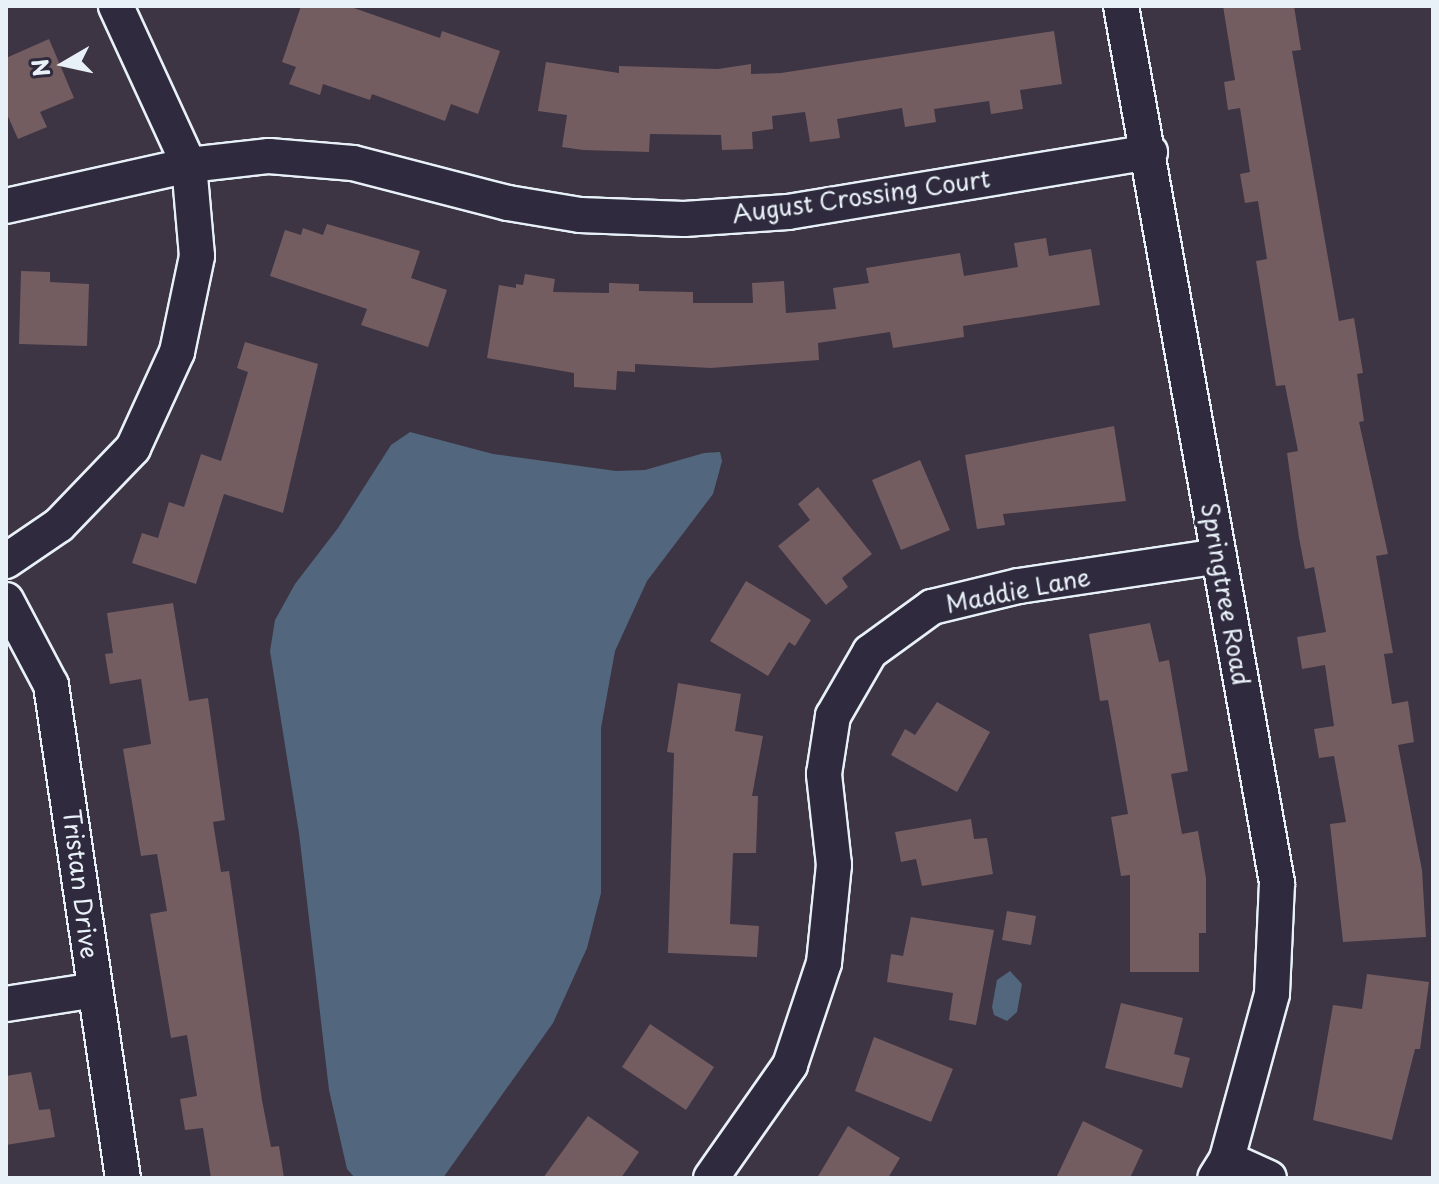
<!DOCTYPE html>
<style>
body{margin:0}
#map{position:relative;width:1439px;height:1184px;overflow:hidden;background:#3d3444;font-family:"Playpen Sans",sans-serif}
div>[style]{position:absolute}
.water>*{inset:0;background:#52677e}
.building>*{inset:0;background:#735d61}
.roads{filter:drop-shadow(2px 0 #e8f1f8) drop-shadow(-2px 0 #e8f1f8) drop-shadow(0 2px #e8f1f8) drop-shadow(0 -2px #e8f1f8)}
.minor>*{height:34px;margin:-17px;padding:0 17px;transform-origin:17px;border-radius:17px;background:#2f2a3d}
span{translate:-50% -50%;white-space:nowrap;text-align:center;line-height:1.15;-webkit-text-stroke:7px #2f2a3d;paint-order:stroke}
.street-label{font-size:24px;color:#e8f1f8}
.frame{position:absolute;inset:0;border:8px solid #e8f1f8;pointer-events:none}
.north{position:absolute;left:24px;top:24px;width:80px;height:80px;-webkit-text-stroke:6px #2f2a3d;paint-order:stroke;rotate:261deg;font-size:22px;font-weight:700;line-height:32px;text-align:center;color:#e8f1f8}
.north::after{content:'';display:block;margin:auto;width:28px;height:36px;background:#e8f1f8;clip-path:polygon(50% 0,100% 100%,50% 72%,0 100%)}
</style>
<div id="map">
<div class="water">
<i style="clip-path:polygon(410px 432px,493px 454px,616px 471px,645px 470px,704px 453px,720px 452px,722px 461px,713px 494px,647px 581px,615px 651px,601px 728px,601px 893px,587px 948px,553px 1023px,443px 1178px,355px 1178px,347px 1169px,329px 1090px,299px 833px,270px 651px,275px 620px,295px 584px,338px 528px,391px 445px)"></i>
<i style="clip-path:polygon(1010px 971px,1022px 984px,1017px 1012px,1007px 1021px,994px 1015px,992px 1007px,997px 980px)"></i>
</div>
<div class="building">
<i style="clip-path:polygon(301px 6px,348px 6px,440px 38px,442px 31px,500px 51px,478px 114px,451px 104px,445px 121px,372px 94px,370px 100px,323px 84px,320px 95px,289px 84px,296px 67px,282px 62px)"></i>
<i style="clip-path:polygon(1223px 6px,1294px 6px,1301px 50px,1292px 51px,1339px 321px,1354px 318px,1363px 373px,1357px 374px,1364px 421px,1359px 422px,1388px 554px,1376px 556px,1393px 653px,1384px 654px,1392px 704px,1408px 701px,1414px 742px,1398px 745px,1422px 870px,1426px 937px,1343px 942px,1330px 824px,1346px 822px,1334px 756px,1319px 758px,1314px 729px,1334px 726px,1325px 665px,1302px 669px,1297px 637px,1326px 632px,1314px 567px,1305px 569px,1299px 538px,1287px 453px,1298px 451px,1285px 385px,1276px 386px,1256px 261px,1267px 259px,1258px 201px,1245px 203px,1240px 174px,1250px 172px,1240px 108px,1228px 110px,1224px 82px,1235px 80px)"></i>
<i style="clip-path:polygon(1054px 31px,1062px 84px,1020px 90px,1023px 109px,991px 114px,989px 101px,934px 109px,936px 122px,905px 127px,902px 108px,837px 119px,840px 138px,810px 142px,805px 112px,772px 116px,773px 129px,752px 132px,753px 149px,722px 150px,721px 135px,650px 134px,649px 152px,583px 150px,562px 147px,567px 115px,538px 111px,546px 62px,619px 73px,619px 66px,718px 69px,751px 64px,751px 74px,781px 73px)"></i>
<i style="clip-path:polygon(49px 39px,74px 98px,40px 112px,47px 127px,18px 139px,6px 112px,6px 58px)"></i>
<i style="clip-path:polygon(327px 224px,420px 251px,411px 278px,447px 290px,428px 347px,361px 325px,367px 309px,270px 276px,285px 230px,301px 235px,303px 228px,323px 235px)"></i>
<i style="clip-path:polygon(1046px 238px,1049px 256px,1091px 249px,1100px 305px,963px 326px,964px 337px,893px 348px,890px 332px,818px 343px,819px 360px,711px 368px,635px 364px,635px 372px,617px 371px,616px 390px,574px 387px,574px 373px,487px 358px,499px 285px,516px 288px,516px 284px,523px 285px,525px 274px,555px 279px,553px 292px,609px 293px,609px 283px,639px 284px,639px 291px,693px 292px,693px 303px,753px 303px,752px 283px,784px 281px,786px 313px,836px 309px,833px 288px,869px 283px,866px 268px,960px 253px,964px 276px,1018px 267px,1014px 243px)"></i>
<i style="clip-path:polygon(21px 271px,50px 272px,50px 282px,89px 284px,87px 346px,19px 344px)"></i>
<i style="clip-path:polygon(245px 342px,318px 364px,283px 513px,224px 494px,196px 584px,132px 563px,142px 533px,158px 538px,169px 502px,184px 507px,201px 454px,221px 461px,248px 372px,237px 368px)"></i>
<i style="clip-path:polygon(1114px 426px,1126px 501px,1003px 514px,1005px 525px,977px 529px,965px 455px)"></i>
<i style="clip-path:polygon(920px 460px,950px 530px,901px 550px,872px 480px)"></i>
<i style="clip-path:polygon(818px 487px,872px 554px,842px 578px,848px 587px,826px 605px,778px 546px,810px 520px,798px 504px)"></i>
<i style="clip-path:polygon(746px 581px,811px 620px,795px 646px,789px 642px,768px 676px,710px 641px)"></i>
<i style="clip-path:polygon(173px 603px,189px 701px,208px 698px,225px 820px,213px 822px,221px 872px,229px 871px,262px 1100px,271px 1147px,279px 1146px,284px 1178px,211px 1178px,203px 1128px,185px 1130px,180px 1099px,197px 1096px,187px 1035px,171px 1038px,150px 914px,167px 911px,157px 854px,141px 856px,123px 749px,151px 744px,141px 679px,110px 684px,105px 654px,113px 653px,107px 613px)"></i>
<i style="clip-path:polygon(1150px 623px,1159px 662px,1169px 660px,1188px 771px,1171px 774px,1182px 834px,1198px 831px,1206px 878px,1206px 933px,1199px 933px,1199px 972px,1130px 972px,1130px 875px,1121px 876px,1111px 817px,1128px 814px,1108px 700px,1100px 701px,1089px 634px)"></i>
<i style="clip-path:polygon(678px 683px,741px 694px,735px 731px,763px 736px,752px 796px,758px 796px,756px 853px,733px 853px,730px 924px,759px 926px,757px 957px,668px 953px,674px 753px,667px 752px)"></i>
<i style="clip-path:polygon(937px 702px,990px 732px,957px 792px,891px 755px,905px 729px,915px 735px)"></i>
<i style="clip-path:polygon(971px 819px,974px 839px,987px 838px,993px 874px,922px 886px,916px 859px,901px 862px,895px 832px)"></i>
<i style="clip-path:polygon(1007px 911px,1036px 916px,1031px 945px,1002px 940px)"></i>
<i style="clip-path:polygon(911px 917px,994px 930px,976px 1025px,949px 1020px,953px 993px,887px 982px,891px 954px,903px 956px)"></i>
<i style="clip-path:polygon(1367px 974px,1429px 982px,1420px 1049px,1415px 1049px,1392px 1140px,1313px 1120px,1333px 1005px,1362px 1009px)"></i>
<i style="clip-path:polygon(1121px 1003px,1183px 1018px,1174px 1054px,1190px 1058px,1182px 1088px,1105px 1068px)"></i>
<i style="clip-path:polygon(650px 1024px,714px 1067px,686px 1110px,622px 1067px)"></i>
<i style="clip-path:polygon(874px 1037px,953px 1069px,931px 1122px,855px 1091px)"></i>
<i style="clip-path:polygon(31px 1072px,39px 1110px,50px 1109px,55px 1137px,6px 1145px,6px 1076px)"></i>
<i style="clip-path:polygon(588px 1116px,639px 1152px,621px 1178px,543px 1178px)"></i>
<i style="clip-path:polygon(1083px 1121px,1143px 1150px,1130px 1178px,1056px 1178px)"></i>
<i style="clip-path:polygon(848px 1126px,900px 1158px,888px 1178px,817px 1178px)"></i>
</div>
<div class="roads">
<div class="minor">
<i style="left:1121px;top:6px;width:891px;rotate:79.91deg"></i>
<i style="left:1277px;top:883px;width:111px;rotate:92.6deg"></i>
<i style="left:1272px;top:994px;width:171px;rotate:105.3deg"></i>
<i style="left:1227px;top:1159px;width:22px;rotate:122deg"></i>
<i style="left:6px;top:206px;width:188px;rotate:-12.6deg"></i>
<i style="left:189px;top:165px;width:81px;rotate:-6.4deg"></i>
<i style="left:269px;top:156px;width:84px;rotate:4.8deg"></i>
<i style="left:353px;top:163px;width:160px;rotate:14.5deg"></i>
<i style="left:508px;top:203px;width:73px;rotate:9.5deg"></i>
<i style="left:580px;top:215px;width:104px;rotate:2.2deg"></i>
<i style="left:684px;top:219px;width:104px;rotate:-3.9deg"></i>
<i style="left:788px;top:212px;width:367px;rotate:-9.4deg"></i>
<i style="left:6px;top:561px;width:64px;rotate:-34.2deg"></i>
<i style="left:59px;top:525px;width:107px;rotate:-46.1deg"></i>
<i style="left:133px;top:448px;width:106px;rotate:-65.4deg"></i>
<i style="left:177px;top:352px;width:98px;rotate:-78.2deg"></i>
<i style="left:197px;top:256px;width:91px;rotate:-95deg"></i>
<i style="left:189px;top:165px;width:175px;rotate:-114.7deg"></i>
<i style="left:6px;top:600px;width:96px;rotate:62.1deg"></i>
<i style="left:51px;top:685px;width:498px;rotate:81.7deg"></i>
<i style="left:6px;top:1004px;width:90px;rotate:-8.9deg"></i>
<i style="left:1227px;top:1159px;width:46px;rotate:24.3deg"></i>
<i style="left:711px;top:1178px;width:138px;rotate:-55deg"></i>
<i style="left:790px;top:1065px;width:108px;rotate:-71.6deg"></i>
<i style="left:824px;top:963px;width:99px;rotate:-84.2deg"></i>
<i style="left:834px;top:865px;width:92px;rotate:-96.3deg"></i>
<i style="left:824px;top:774px;width:59px;rotate:-81.2deg"></i>
<i style="left:833px;top:716px;width:74px;rotate:-60deg"></i>
<i style="left:870px;top:652px;width:77px;rotate:-36deg"></i>
<i style="left:932px;top:607px;width:89px;rotate:-13.6deg"></i>
<i style="left:1019px;top:586px;width:202px;rotate:-8.5deg"></i>
</div>
</div>
<div class="street-label">
<span style="left:861px;top:196px;rotate:-8deg">August Crossing Court</span>
<span style="left:1018px;top:590px;rotate:-11deg">Maddie Lane</span>
<span style="left:1226px;top:594px;rotate:80deg">Springtree Road</span>
<span style="left:81px;top:884px;rotate:83deg">Tristan Drive</span>
</div>
<div class="frame"></div>
<div class="north">N</div>
</div>
